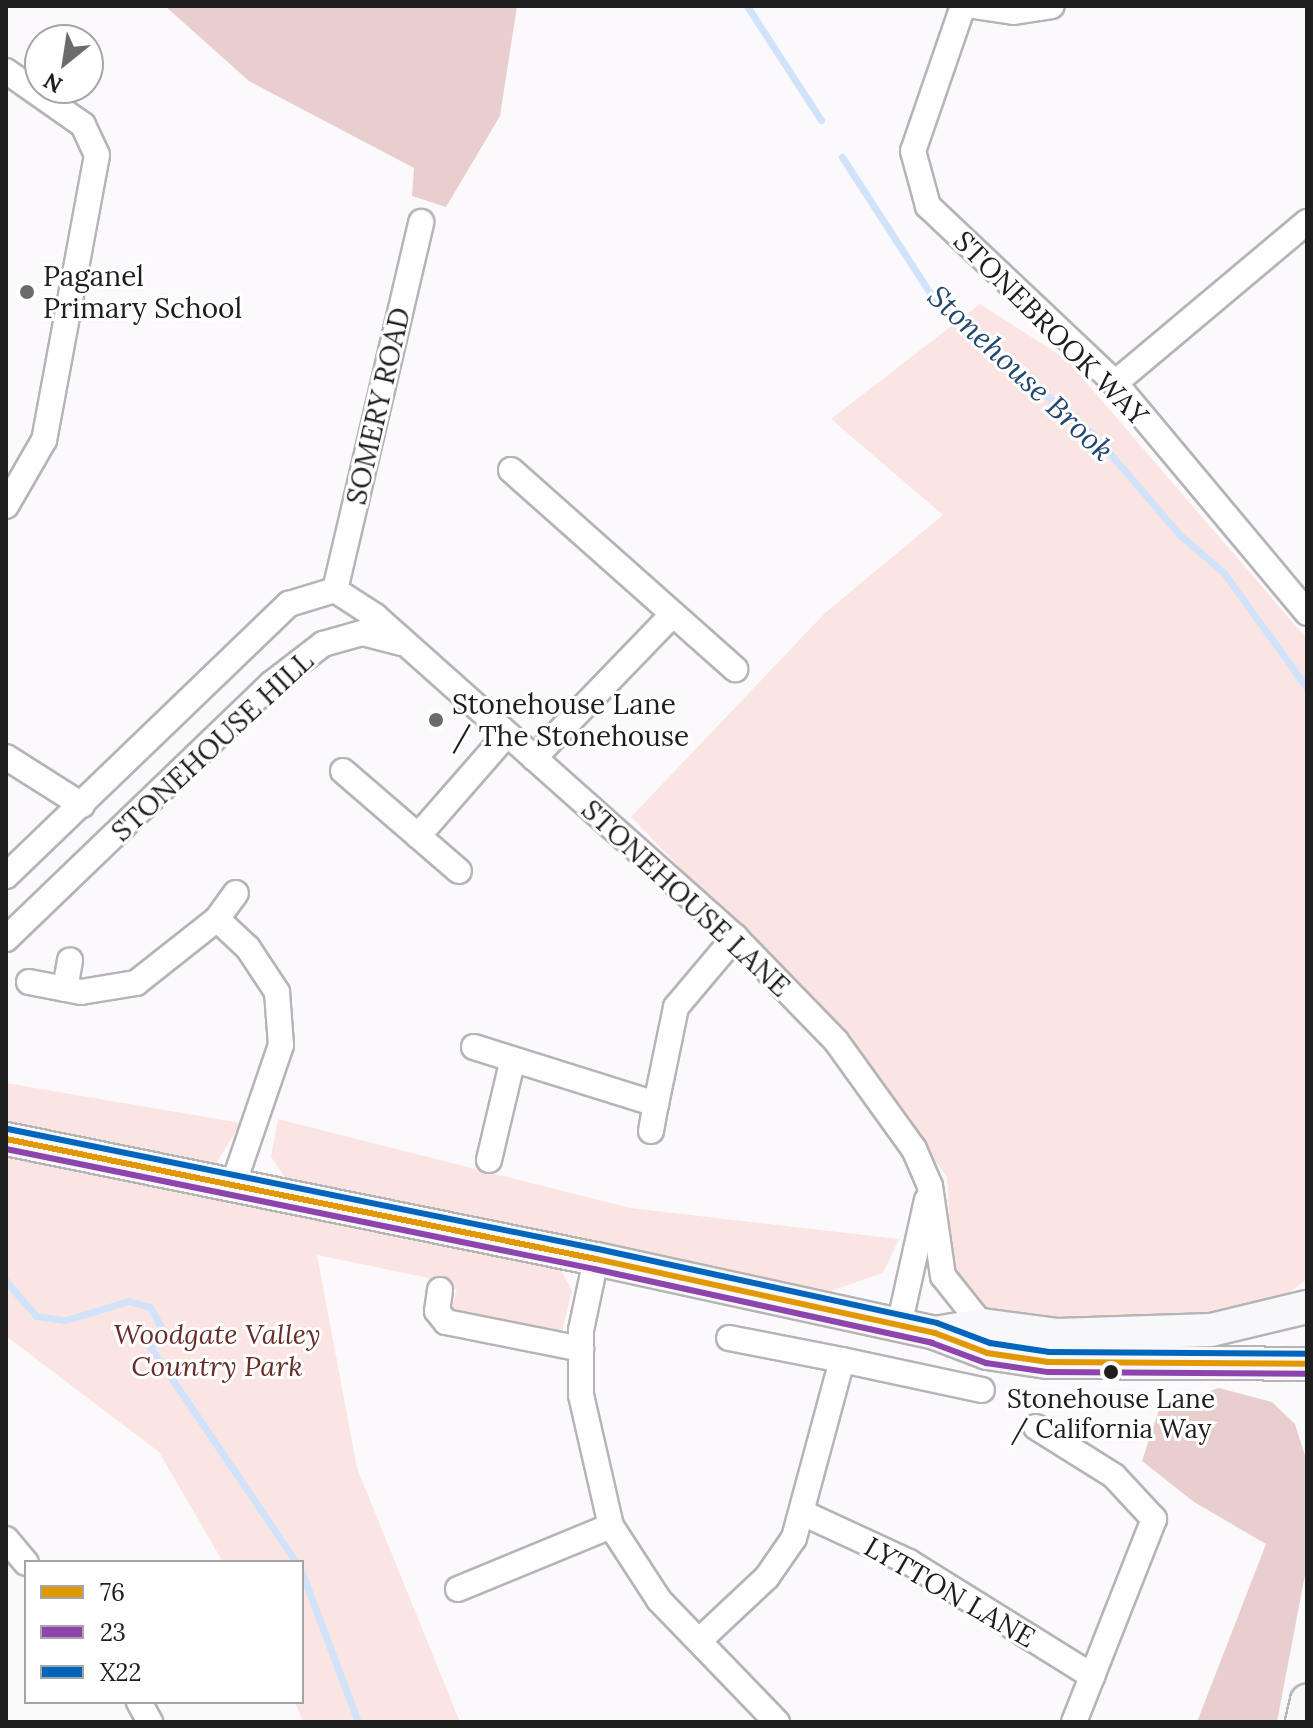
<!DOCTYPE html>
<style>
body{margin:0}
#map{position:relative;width:1313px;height:1728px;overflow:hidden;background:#fbf9fc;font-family:Lora,serif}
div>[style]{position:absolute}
.green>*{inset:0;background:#fbe5e3}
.forest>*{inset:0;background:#e8cfcd}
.stream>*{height:7px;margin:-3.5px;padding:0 3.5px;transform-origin:3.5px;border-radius:3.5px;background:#d0e3fa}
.roads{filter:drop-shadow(2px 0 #b5b4b6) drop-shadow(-2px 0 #b5b4b6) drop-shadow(0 2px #b5b4b6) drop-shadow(0 -2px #b5b4b6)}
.street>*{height:24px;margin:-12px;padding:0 12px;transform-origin:12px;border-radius:12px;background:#fefeff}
.secondary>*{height:32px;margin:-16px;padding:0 16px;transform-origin:16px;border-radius:16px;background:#f8f7fa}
.bus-1>*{height:6px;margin:-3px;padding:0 3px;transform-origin:3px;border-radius:3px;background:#e19803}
.bus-2>*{height:6px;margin:-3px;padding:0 3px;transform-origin:3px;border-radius:3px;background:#8e44ad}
.bus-3>*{height:6px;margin:-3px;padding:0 3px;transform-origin:3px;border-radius:3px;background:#0065bd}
.dots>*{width:22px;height:22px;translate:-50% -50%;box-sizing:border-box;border:4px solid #fff;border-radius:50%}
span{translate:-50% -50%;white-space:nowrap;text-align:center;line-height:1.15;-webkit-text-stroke:6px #fff;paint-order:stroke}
.bus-label{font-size:26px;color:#1f1e1f}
.poi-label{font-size:28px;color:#1f1e1f}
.left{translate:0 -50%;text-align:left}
.street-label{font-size:28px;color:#1f1e1f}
.park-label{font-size:28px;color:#672e28;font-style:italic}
.water-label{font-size:30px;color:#224872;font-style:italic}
.frame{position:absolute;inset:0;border:8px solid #1f1e1f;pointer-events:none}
.legend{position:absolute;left:24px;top:1560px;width:280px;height:144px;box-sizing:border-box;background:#fff;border:2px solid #a5a5a5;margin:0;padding:10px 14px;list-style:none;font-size:24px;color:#1f1e1f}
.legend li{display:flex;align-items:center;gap:16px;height:40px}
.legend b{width:40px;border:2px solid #a5a5a5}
.north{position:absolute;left:24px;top:24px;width:80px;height:80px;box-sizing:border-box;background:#fff;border:2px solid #a5a5a5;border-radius:50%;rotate:210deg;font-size:22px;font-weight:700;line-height:32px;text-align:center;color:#1f1e1f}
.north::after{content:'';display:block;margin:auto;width:28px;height:36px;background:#6c6b6c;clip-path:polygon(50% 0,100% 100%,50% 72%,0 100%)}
</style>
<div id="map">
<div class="green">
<i style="clip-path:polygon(980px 304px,1066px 359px,1307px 639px,1307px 1279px,1287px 1294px,1193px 1323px,996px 1321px,952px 1271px,947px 1177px,838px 1030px,631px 817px,825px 613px,943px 515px,831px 419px)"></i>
<i style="clip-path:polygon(6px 1083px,241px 1123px,215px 1165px,6px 1120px)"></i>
<i style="clip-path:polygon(278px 1119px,630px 1208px,899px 1239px,883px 1273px,831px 1291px,288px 1182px,271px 1157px)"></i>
<i style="clip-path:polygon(6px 1156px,559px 1266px,572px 1291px,562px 1332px,451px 1309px,457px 1290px,424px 1277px,317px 1255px,357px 1468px,460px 1722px,303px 1722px,295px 1702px,302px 1702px,302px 1562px,223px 1562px,159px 1452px,6px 1336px)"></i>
</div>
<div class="forest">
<i style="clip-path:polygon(165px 6px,517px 6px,500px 116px,446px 207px,412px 196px,414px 168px,249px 81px)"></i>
<i style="clip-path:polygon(1219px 1388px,1272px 1402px,1295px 1424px,1306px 1459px,1307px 1564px,1277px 1722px,1197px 1722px,1266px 1544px,1194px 1502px,1142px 1461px,1160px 1407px)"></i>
</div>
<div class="stream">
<i style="left:747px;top:6px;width:136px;rotate:57deg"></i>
<i style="left:842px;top:157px;width:175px;rotate:57.1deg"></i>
<i style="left:937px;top:304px;width:206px;rotate:39.9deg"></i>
<i style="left:1095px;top:436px;width:130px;rotate:49.4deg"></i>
<i style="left:1180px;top:535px;width:58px;rotate:40.8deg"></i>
<i style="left:1224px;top:573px;width:142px;rotate:54.2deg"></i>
<i style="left:6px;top:1281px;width:46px;rotate:49.4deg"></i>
<i style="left:36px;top:1316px;width:30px;rotate:8deg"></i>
<i style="left:66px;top:1320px;width:66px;rotate:-16.8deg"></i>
<i style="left:129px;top:1301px;width:22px;rotate:16deg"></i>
<i style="left:150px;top:1307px;width:23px;rotate:61deg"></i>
<i style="left:161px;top:1327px;width:23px;rotate:115deg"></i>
<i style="left:151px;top:1348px;width:258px;rotate:55.9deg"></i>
<i style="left:302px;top:1573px;width:159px;rotate:69.4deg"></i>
</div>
<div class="roads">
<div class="street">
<i style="left:963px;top:6px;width:153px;rotate:109deg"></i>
<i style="left:913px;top:151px;width:57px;rotate:74.7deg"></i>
<i style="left:928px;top:206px;width:257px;rotate:43.4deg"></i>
<i style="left:1115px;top:383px;width:300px;rotate:50.1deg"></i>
<i style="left:973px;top:6px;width:41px;rotate:8.3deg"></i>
<i style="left:1014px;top:12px;width:38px;rotate:-9deg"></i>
<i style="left:6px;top:71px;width:94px;rotate:35deg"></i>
<i style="left:83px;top:125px;width:33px;rotate:65deg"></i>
<i style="left:97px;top:155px;width:290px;rotate:100.5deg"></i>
<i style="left:44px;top:440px;width:76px;rotate:119.9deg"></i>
<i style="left:1115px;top:383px;width:251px;rotate:-40deg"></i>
<i style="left:511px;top:470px;width:300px;rotate:41.6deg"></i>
<i style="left:335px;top:590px;width:378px;rotate:-76.8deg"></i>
<i style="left:6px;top:757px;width:90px;rotate:32.3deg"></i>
<i style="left:534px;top:758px;width:200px;rotate:-46deg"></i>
<i style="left:343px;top:771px;width:153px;rotate:40.8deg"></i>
<i style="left:418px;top:836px;width:135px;rotate:-48.9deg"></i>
<i style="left:6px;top:876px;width:393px;rotate:-43.9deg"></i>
<i style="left:289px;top:604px;width:48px;rotate:-16.9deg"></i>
<i style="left:335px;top:590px;width:48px;rotate:33deg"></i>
<i style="left:375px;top:616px;width:482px;rotate:41.7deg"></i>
<i style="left:735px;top:937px;width:145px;rotate:45.8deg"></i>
<i style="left:836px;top:1041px;width:133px;rotate:54.2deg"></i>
<i style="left:914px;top:1149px;width:40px;rotate:66.6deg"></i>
<i style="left:930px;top:1186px;width:91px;rotate:81.8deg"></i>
<i style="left:943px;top:1276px;width:63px;rotate:51.5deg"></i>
<i style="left:217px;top:919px;width:32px;rotate:-54deg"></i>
<i style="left:6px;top:939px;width:368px;rotate:-43.9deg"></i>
<i style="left:271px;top:684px;width:66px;rotate:-37.6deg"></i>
<i style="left:323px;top:644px;width:41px;rotate:-15.8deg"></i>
<i style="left:362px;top:633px;width:40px;rotate:14.4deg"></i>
<i style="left:29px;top:982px;width:53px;rotate:10.9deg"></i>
<i style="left:81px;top:992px;width:56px;rotate:-9.3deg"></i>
<i style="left:136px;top:983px;width:103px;rotate:-38.3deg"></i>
<i style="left:217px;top:919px;width:42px;rotate:43.1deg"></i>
<i style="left:248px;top:948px;width:53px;rotate:56.6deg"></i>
<i style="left:277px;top:992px;width:53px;rotate:85.7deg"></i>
<i style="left:281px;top:1045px;width:148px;rotate:108.9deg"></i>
<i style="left:65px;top:989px;width:29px;rotate:-80deg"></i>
<i style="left:474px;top:1047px;width:191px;rotate:17.4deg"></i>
<i style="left:656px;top:1104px;width:99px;rotate:-78.3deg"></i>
<i style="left:676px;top:1007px;width:92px;rotate:-49.9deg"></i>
<i style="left:651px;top:1131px;width:27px;rotate:-80deg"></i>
<i style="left:489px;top:1160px;width:100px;rotate:-76.7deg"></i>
<i style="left:596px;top:1259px;width:73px;rotate:101.9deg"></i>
<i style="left:581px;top:1330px;width:65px;rotate:90deg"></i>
<i style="left:581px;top:1395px;width:134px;rotate:77.1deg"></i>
<i style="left:611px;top:1526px;width:88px;rotate:57deg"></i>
<i style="left:659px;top:1600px;width:170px;rotate:46deg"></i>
<i style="left:440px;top:1290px;width:21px;rotate:98deg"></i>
<i style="left:437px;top:1311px;width:14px;rotate:51deg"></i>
<i style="left:446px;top:1322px;width:138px;rotate:11.3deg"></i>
<i style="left:899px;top:1326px;width:129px;rotate:-77.5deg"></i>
<i style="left:842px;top:1360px;width:143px;rotate:12.1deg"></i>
<i style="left:1036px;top:1427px;width:92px;rotate:32.1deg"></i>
<i style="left:1114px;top:1476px;width:59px;rotate:47.1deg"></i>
<i style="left:1154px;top:1519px;width:218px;rotate:111.5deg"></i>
<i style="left:805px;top:1514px;width:115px;rotate:24.8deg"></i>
<i style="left:909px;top:1562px;width:216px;rotate:31.9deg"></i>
<i style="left:6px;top:1539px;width:31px;rotate:50deg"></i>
<i style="left:458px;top:1589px;width:165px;rotate:-22.4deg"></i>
<i style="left:701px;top:1639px;width:91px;rotate:-43.2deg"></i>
<i style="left:767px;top:1577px;width:47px;rotate:-55.3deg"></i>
<i style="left:794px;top:1538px;width:184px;rotate:-74.9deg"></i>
<i style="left:842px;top:1360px;width:115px;rotate:-169deg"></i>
<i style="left:139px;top:1702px;width:23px;rotate:61deg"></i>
</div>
<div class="secondary">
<i style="left:6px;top:1139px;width:602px;rotate:11.5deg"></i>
<i style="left:596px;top:1259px;width:347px;rotate:12.3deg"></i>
<i style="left:935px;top:1333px;width:56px;rotate:21deg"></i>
<i style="left:987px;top:1353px;width:62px;rotate:8.4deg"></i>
<i style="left:1048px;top:1362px;width:259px;rotate:0.4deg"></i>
<i style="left:935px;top:1333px;width:48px;rotate:-9.7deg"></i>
<i style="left:982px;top:1325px;width:77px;rotate:7.5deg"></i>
<i style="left:1058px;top:1335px;width:153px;rotate:-1.9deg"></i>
<i style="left:1211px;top:1330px;width:99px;rotate:-13.5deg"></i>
<i style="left:1302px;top:1722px;width:22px;rotate:-77deg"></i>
</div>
</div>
<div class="bus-1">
<i style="left:6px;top:1139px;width:602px;rotate:11.5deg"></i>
<i style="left:596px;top:1259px;width:347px;rotate:12.3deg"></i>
<i style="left:935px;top:1333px;width:56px;rotate:21deg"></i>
<i style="left:987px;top:1353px;width:62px;rotate:8.4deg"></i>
<i style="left:1048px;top:1362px;width:259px;rotate:0.4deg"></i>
</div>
<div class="bus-2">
<i style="left:6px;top:1149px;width:600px;rotate:11.53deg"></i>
<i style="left:594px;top:1269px;width:346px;rotate:12.3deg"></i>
<i style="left:932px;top:1343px;width:58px;rotate:20.3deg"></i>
<i style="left:986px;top:1363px;width:63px;rotate:8.3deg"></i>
<i style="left:1048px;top:1372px;width:259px;rotate:0.4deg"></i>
</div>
<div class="bus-3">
<i style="left:8px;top:1129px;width:602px;rotate:11.5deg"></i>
<i style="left:598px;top:1249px;width:347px;rotate:12.3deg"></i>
<i style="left:937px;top:1323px;width:57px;rotate:20.7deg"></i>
<i style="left:990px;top:1343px;width:60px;rotate:8.7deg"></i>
<i style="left:1049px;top:1352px;width:258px;rotate:0.4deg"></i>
</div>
<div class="dots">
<i style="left:27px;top:292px;background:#6c6b6c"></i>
<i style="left:436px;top:720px;background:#6c6b6c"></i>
<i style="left:1111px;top:1372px;background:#1f1e1f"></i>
</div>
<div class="bus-label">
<span style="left:1111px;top:1414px">Stonehouse Lane<br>/ California Way</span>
</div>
<div class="poi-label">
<span class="left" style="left:43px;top:292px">Paganel<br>Primary School</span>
<span class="left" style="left:452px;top:720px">Stonehouse Lane<br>/ The Stonehouse</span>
</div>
<div class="street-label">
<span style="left:1051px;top:328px;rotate:45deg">STONEBROOK WAY</span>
<span style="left:378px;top:406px;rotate:-77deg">SOMERY ROAD</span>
<span style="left:212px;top:746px;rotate:-43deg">STONEHOUSE HILL</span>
<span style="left:686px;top:898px;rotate:43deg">STONEHOUSE LANE</span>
<span style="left:950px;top:1592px;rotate:30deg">LYTTON LANE</span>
</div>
<div class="park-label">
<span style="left:217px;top:1350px">Woodgate Valley<br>Country Park</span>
</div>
<div class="water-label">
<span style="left:1021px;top:373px;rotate:43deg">Stonehouse Brook</span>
</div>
<div class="frame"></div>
<ul class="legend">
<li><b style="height:10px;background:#e19803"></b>76</li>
<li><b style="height:10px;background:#8e44ad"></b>23</li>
<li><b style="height:10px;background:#0065bd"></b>X22</li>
</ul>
<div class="north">N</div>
</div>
